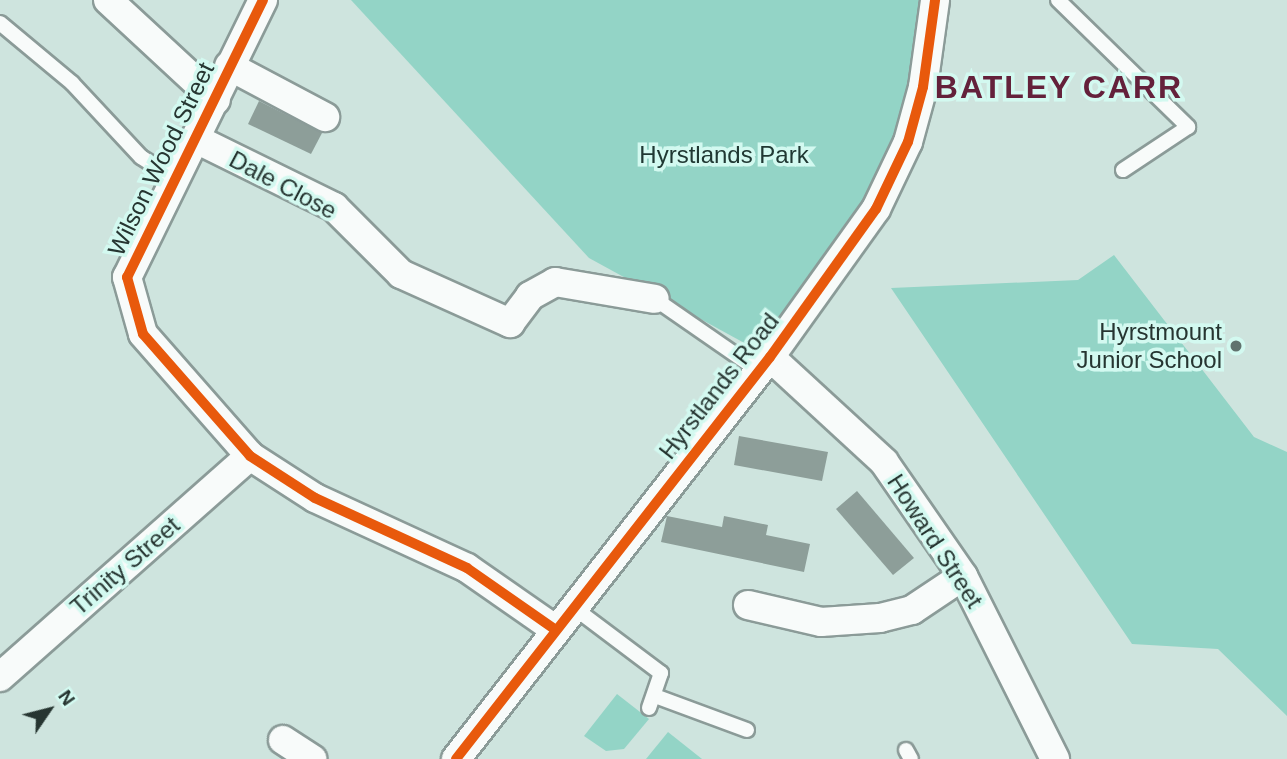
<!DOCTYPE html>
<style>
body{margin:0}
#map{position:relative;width:1287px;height:759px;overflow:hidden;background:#cee4de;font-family:Arial,sans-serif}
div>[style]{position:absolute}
.green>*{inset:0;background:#93d4c6}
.building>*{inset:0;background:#8d9e99}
.roads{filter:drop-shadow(2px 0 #8b9b98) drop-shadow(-2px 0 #8b9b98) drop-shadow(0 2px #8b9b98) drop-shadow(0 -2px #8b9b98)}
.lane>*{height:14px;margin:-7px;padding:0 7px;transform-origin:7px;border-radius:7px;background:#f8fbfa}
.street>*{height:28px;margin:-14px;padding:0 14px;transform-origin:14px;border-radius:14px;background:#f8fbfa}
.cycleway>*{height:10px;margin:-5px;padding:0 5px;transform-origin:5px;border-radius:5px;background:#e8590c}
.dots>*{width:19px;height:19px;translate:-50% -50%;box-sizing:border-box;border:4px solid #d3f9f0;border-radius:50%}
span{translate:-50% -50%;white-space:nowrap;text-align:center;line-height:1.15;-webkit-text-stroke:7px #d3f9f0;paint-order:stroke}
.park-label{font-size:24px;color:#203833}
.street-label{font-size:24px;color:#263531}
.poi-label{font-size:24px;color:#263531}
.right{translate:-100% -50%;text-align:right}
.district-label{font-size:32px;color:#64213b;font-weight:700;letter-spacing:2px}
.north{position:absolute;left:14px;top:675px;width:70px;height:70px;-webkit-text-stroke:5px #d3f9f0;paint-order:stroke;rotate:55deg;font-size:19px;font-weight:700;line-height:28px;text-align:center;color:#263531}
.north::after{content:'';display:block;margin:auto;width:24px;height:32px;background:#263531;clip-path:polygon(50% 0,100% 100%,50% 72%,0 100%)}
</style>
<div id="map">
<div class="green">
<i style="clip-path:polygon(351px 0,935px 0,908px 142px,770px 357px,589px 258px)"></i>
<i style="clip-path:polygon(1114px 255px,1254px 437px,1287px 452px,1287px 716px,1218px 649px,1132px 644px,891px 288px,1078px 280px)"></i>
<i style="clip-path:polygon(617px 694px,649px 719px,624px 749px,606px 751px,584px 736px)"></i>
<i style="clip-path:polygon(668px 732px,702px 759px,646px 759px)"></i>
</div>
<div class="building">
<i style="clip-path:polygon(259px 101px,322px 133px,311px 154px,248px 124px)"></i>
<i style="clip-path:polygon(739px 436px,828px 452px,822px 481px,734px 465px)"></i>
<i style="clip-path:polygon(857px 491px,914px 558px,893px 575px,836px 509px)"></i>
<i style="clip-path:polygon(667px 516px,722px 527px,724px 516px,768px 525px,766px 535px,810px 544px,804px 572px,661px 542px)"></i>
</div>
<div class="roads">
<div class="lane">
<i style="left:1058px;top:0;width:182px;rotate:44.3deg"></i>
<i style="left:1188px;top:127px;width:78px;rotate:146.5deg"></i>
<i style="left:0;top:23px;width:94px;rotate:39.8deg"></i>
<i style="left:72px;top:83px;width:101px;rotate:47deg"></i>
<i style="left:141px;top:157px;width:43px;rotate:32.6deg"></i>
<i style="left:655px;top:299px;width:126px;rotate:34.7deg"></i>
<i style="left:573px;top:607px;width:110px;rotate:36.9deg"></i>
<i style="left:661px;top:673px;width:37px;rotate:109deg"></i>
<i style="left:655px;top:696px;width:98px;rotate:20.3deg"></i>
<i style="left:906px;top:750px;width:10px;rotate:61deg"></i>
</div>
<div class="street">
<i style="left:108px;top:0;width:147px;rotate:42.8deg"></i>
<i style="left:263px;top:0;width:309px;rotate:116.1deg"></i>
<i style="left:127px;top:277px;width:59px;rotate:74.3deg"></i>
<i style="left:143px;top:334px;width:162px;rotate:48.7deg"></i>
<i style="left:250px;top:456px;width:77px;rotate:32.9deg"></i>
<i style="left:315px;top:498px;width:167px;rotate:24.7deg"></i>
<i style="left:467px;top:568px;width:105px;rotate:34.9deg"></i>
<i style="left:229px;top:66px;width:109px;rotate:28deg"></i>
<i style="left:198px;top:140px;width:152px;rotate:26.2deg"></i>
<i style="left:334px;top:207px;width:95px;rotate:45deg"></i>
<i style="left:401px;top:274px;width:120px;rotate:24.2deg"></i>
<i style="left:510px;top:323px;width:34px;rotate:-53deg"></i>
<i style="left:530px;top:296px;width:29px;rotate:-29deg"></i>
<i style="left:555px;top:282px;width:101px;rotate:9.6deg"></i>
<i style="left:770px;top:357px;width:155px;rotate:42.6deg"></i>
<i style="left:884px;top:462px;width:139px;rotate:55.3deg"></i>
<i style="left:963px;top:576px;width:205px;rotate:63.3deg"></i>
<i style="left:748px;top:605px;width:75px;rotate:13.1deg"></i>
<i style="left:821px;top:622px;width:59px;rotate:-3.9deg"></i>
<i style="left:880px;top:618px;width:33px;rotate:-14deg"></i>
<i style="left:912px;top:610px;width:61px;rotate:-33.7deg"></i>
<i style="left:0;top:677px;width:334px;rotate:-41.5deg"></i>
<i style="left:283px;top:740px;width:35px;rotate:33deg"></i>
<i style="left:456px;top:759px;width:510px;rotate:-52.01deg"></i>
<i style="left:770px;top:357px;width:182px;rotate:-54.4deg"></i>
<i style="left:876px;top:209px;width:74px;rotate:-64.5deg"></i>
<i style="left:908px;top:142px;width:57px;rotate:-74.7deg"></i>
<i style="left:923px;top:87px;width:88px;rotate:-82.1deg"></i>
</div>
</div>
<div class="cycleway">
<i style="left:263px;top:0;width:309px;rotate:116.1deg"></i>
<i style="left:127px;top:277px;width:59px;rotate:74.3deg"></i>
<i style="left:143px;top:334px;width:162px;rotate:48.7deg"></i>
<i style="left:250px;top:456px;width:77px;rotate:32.9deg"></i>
<i style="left:315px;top:498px;width:167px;rotate:24.7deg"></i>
<i style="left:467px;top:568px;width:105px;rotate:34.9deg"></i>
<i style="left:456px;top:759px;width:510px;rotate:-52.01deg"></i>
<i style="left:770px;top:357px;width:182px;rotate:-54.4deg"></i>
<i style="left:876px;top:209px;width:74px;rotate:-64.5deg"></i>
<i style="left:908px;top:142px;width:57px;rotate:-74.7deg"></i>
<i style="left:923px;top:87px;width:88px;rotate:-82.1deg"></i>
</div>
<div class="dots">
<i style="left:1236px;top:346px;background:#61726e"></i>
</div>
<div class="park-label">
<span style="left:724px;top:155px">Hyrstlands Park</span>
</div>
<div class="street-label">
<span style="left:161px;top:159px;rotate:-64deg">Wilson Wood Street</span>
<span style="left:283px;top:185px;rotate:28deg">Dale Close</span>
<span style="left:719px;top:386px;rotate:-52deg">Hyrstlands Road</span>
<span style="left:935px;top:541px;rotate:57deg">Howard Street</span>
<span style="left:125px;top:566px;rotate:-41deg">Trinity Street</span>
</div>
<div class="poi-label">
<span class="right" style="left:1222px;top:346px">Hyrstmount<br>Junior School</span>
</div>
<div class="district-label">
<span style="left:1059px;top:87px">BATLEY CARR</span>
</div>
<div class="north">N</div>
</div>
